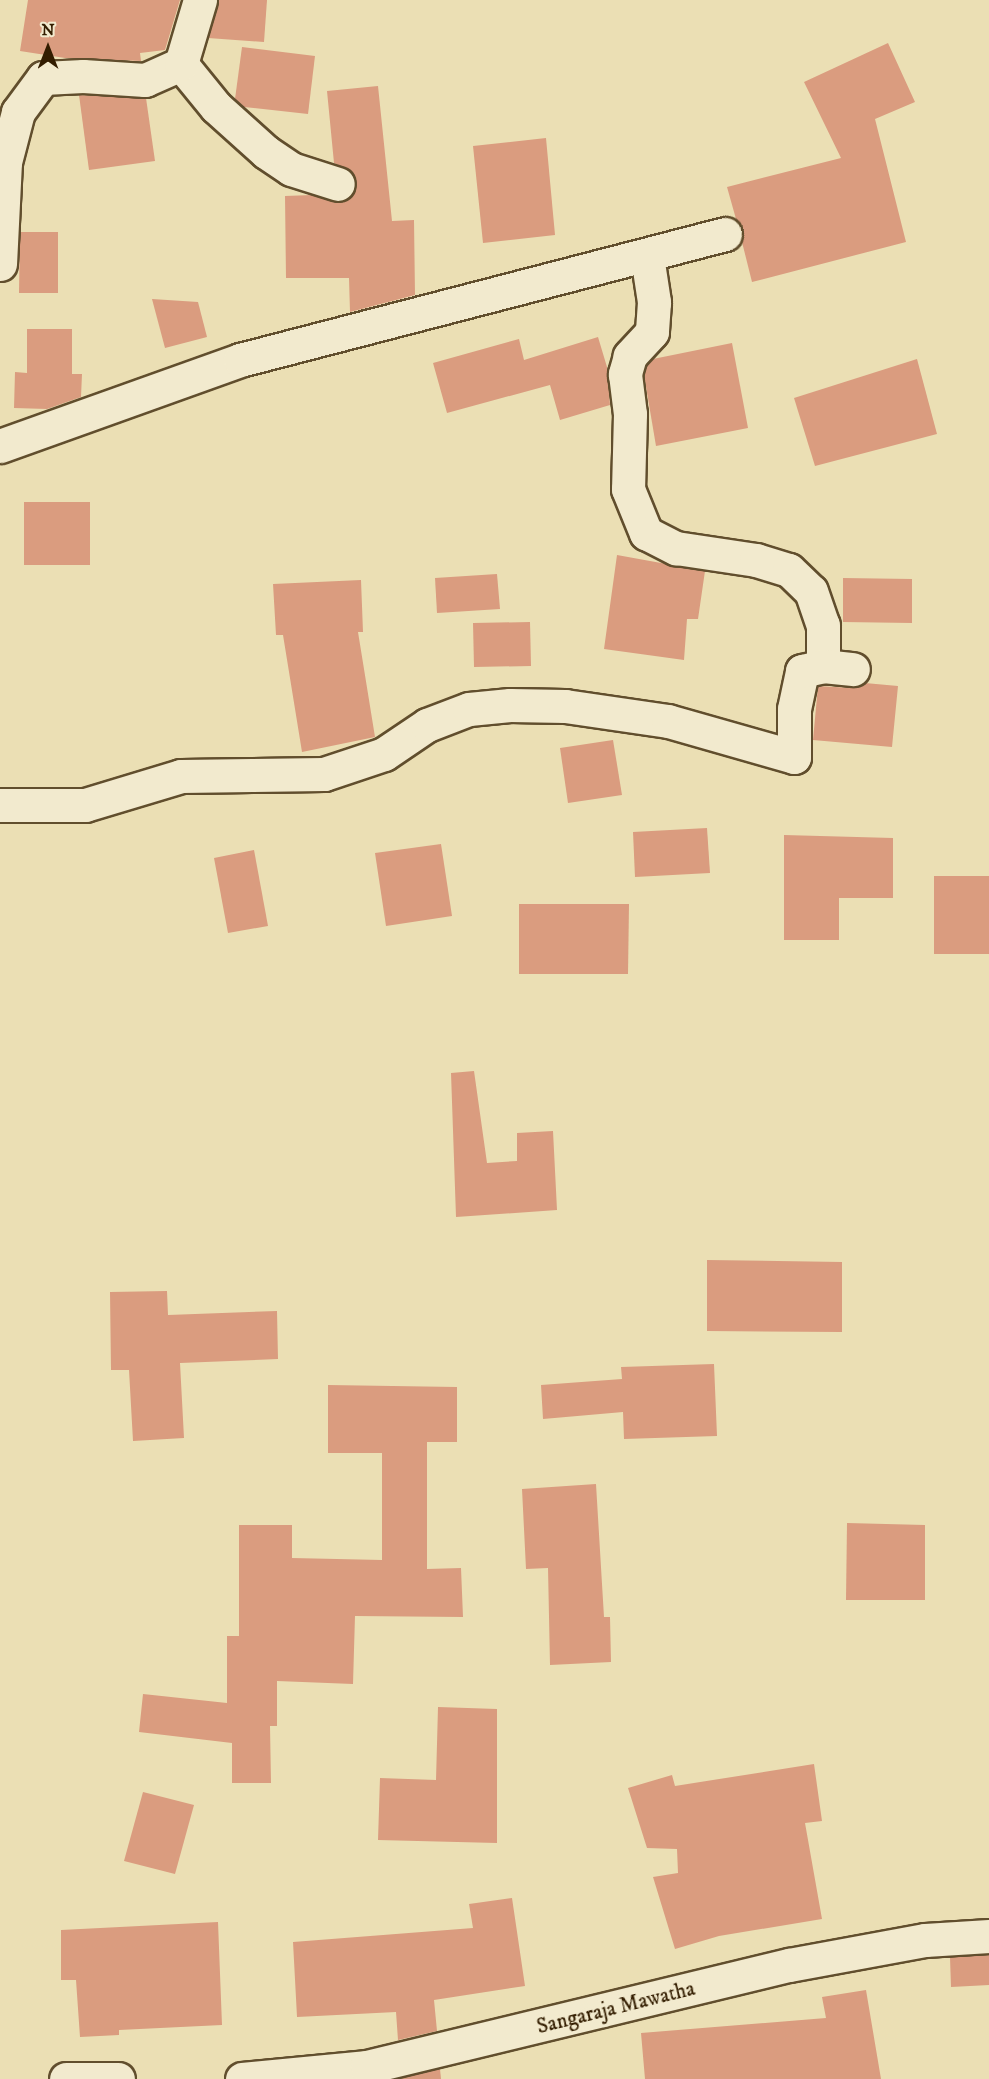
<!DOCTYPE html>
<style>
body{margin:0}
#map{position:relative;width:989px;height:2079px;overflow:hidden;background:#ebdfb4;font-family:"IM FELL DW Pica",serif}
div>[style]{position:absolute}
.building>*{inset:0;background:#da9c7f}
.roads{filter:drop-shadow(2px 0 #614e2d) drop-shadow(-2px 0 #614e2d) drop-shadow(0 2px #614e2d) drop-shadow(0 -2px #614e2d)}
.street>*{height:33px;margin:-16.5px;padding:0 16.5px;transform-origin:16.5px;border-radius:16.5px;background:#f2eace}
span{translate:-50% -50%;white-space:nowrap;text-align:center;line-height:1.15;-webkit-text-stroke:6px #f2eace;paint-order:stroke}
.street-label{font-size:21px;color:#331d00}
.north{position:absolute;left:18px;top:18px;width:60px;height:60px;-webkit-text-stroke:4px #f2eace;paint-order:stroke;rotate:0deg;font-size:16px;font-weight:700;line-height:24px;text-align:center;color:#331d00}
.north::after{content:'';display:block;margin:auto;width:21px;height:27px;background:#331d00;clip-path:polygon(50% 0,100% 100%,50% 72%,0 100%)}
</style>
<div id="map">
<div class="building">
<i style="clip-path:polygon(28px 0,180px 0,165px 50px,140px 53px,141px 61px,65px 58px,20px 51px)"></i>
<i style="clip-path:polygon(218px 0,267px 0,264px 42px,208px 38px)"></i>
<i style="clip-path:polygon(888px 43px,915px 102px,875px 119px,906px 242px,752px 282px,742px 242px,743px 230px,736px 219px,727px 187px,841px 158px,804px 82px)"></i>
<i style="clip-path:polygon(242px 47px,315px 56px,308px 114px,244px 107px,235px 99px)"></i>
<i style="clip-path:polygon(378px 86px,392px 221px,414px 220px,415px 295px,350px 312px,349px 278px,286px 278px,285px 196px,312px 195px,341px 202px,351px 197px,356px 179px,351px 171px,334px 163px,327px 91px)"></i>
<i style="clip-path:polygon(79px 95px,146px 98px,155px 161px,89px 170px)"></i>
<i style="clip-path:polygon(546px 138px,555px 235px,483px 243px,473px 146px)"></i>
<i style="clip-path:polygon(20px 232px,58px 232px,58px 293px,19px 293px)"></i>
<i style="clip-path:polygon(152px 299px,198px 302px,207px 337px,165px 348px)"></i>
<i style="clip-path:polygon(27px 329px,72px 329px,72px 374px,82px 374px,81px 397px,47px 409px,14px 408px,15px 372px,27px 373px)"></i>
<i style="clip-path:polygon(598px 337px,607px 367px,610px 405px,560px 420px,550px 385px,447px 413px,433px 363px,519px 339px,524px 360px)"></i>
<i style="clip-path:polygon(732px 343px,748px 428px,656px 446px,644px 375px,647px 365px,653px 359px)"></i>
<i style="clip-path:polygon(917px 359px,937px 434px,815px 466px,794px 398px)"></i>
<i style="clip-path:polygon(24px 502px,90px 502px,90px 565px,24px 565px)"></i>
<i style="clip-path:polygon(617px 555px,705px 571px,698px 619px,687px 619px,684px 660px,604px 649px)"></i>
<i style="clip-path:polygon(497px 574px,500px 609px,437px 613px,435px 578px)"></i>
<i style="clip-path:polygon(843px 578px,912px 579px,912px 623px,843px 622px)"></i>
<i style="clip-path:polygon(361px 580px,363px 632px,358px 632px,375px 737px,302px 752px,283px 635px,276px 635px,273px 584px)"></i>
<i style="clip-path:polygon(530px 622px,531px 666px,474px 667px,473px 623px)"></i>
<i style="clip-path:polygon(865px 683px,898px 686px,892px 747px,813px 740px,818px 686px,852px 688px)"></i>
<i style="clip-path:polygon(613px 740px,622px 795px,568px 803px,560px 748px)"></i>
<i style="clip-path:polygon(707px 828px,710px 873px,635px 877px,633px 832px)"></i>
<i style="clip-path:polygon(784px 835px,893px 838px,893px 898px,839px 898px,839px 940px,784px 940px)"></i>
<i style="clip-path:polygon(441px 844px,452px 916px,386px 926px,375px 853px)"></i>
<i style="clip-path:polygon(254px 850px,268px 926px,228px 933px,214px 858px)"></i>
<i style="clip-path:polygon(934px 876px,989px 876px,989px 954px,934px 954px)"></i>
<i style="clip-path:polygon(519px 904px,629px 904px,628px 974px,519px 974px)"></i>
<i style="clip-path:polygon(474px 1071px,487px 1163px,517px 1161px,517px 1133px,553px 1131px,557px 1210px,456px 1217px,451px 1073px)"></i>
<i style="clip-path:polygon(707px 1260px,842px 1262px,842px 1332px,707px 1331px)"></i>
<i style="clip-path:polygon(167px 1291px,168px 1315px,277px 1311px,278px 1359px,180px 1363px,184px 1438px,133px 1441px,129px 1370px,111px 1370px,110px 1292px)"></i>
<i style="clip-path:polygon(714px 1364px,717px 1436px,624px 1439px,623px 1412px,543px 1419px,541px 1385px,622px 1379px,621px 1367px)"></i>
<i style="clip-path:polygon(328px 1385px,457px 1387px,457px 1442px,427px 1442px,427px 1569px,461px 1568px,463px 1617px,355px 1616px,353px 1684px,277px 1681px,277px 1726px,270px 1726px,271px 1783px,232px 1783px,232px 1743px,139px 1732px,143px 1694px,227px 1703px,227px 1636px,239px 1636px,239px 1525px,292px 1525px,292px 1558px,382px 1560px,382px 1453px,328px 1453px)"></i>
<i style="clip-path:polygon(596px 1484px,604px 1617px,610px 1617px,611px 1662px,550px 1665px,548px 1568px,526px 1569px,522px 1489px)"></i>
<i style="clip-path:polygon(847px 1523px,925px 1525px,925px 1600px,846px 1600px)"></i>
<i style="clip-path:polygon(438px 1707px,497px 1709px,497px 1843px,378px 1840px,380px 1778px,436px 1780px)"></i>
<i style="clip-path:polygon(814px 1764px,822px 1821px,805px 1823px,822px 1919px,719px 1936px,675px 1949px,653px 1877px,678px 1873px,677px 1849px,647px 1848px,628px 1788px,672px 1775px,675px 1786px)"></i>
<i style="clip-path:polygon(143px 1792px,194px 1805px,175px 1874px,124px 1861px)"></i>
<i style="clip-path:polygon(512px 1898px,525px 1986px,434px 2000px,437px 2031px,398px 2040px,396px 2012px,297px 2017px,293px 1942px,473px 1928px,469px 1904px)"></i>
<i style="clip-path:polygon(218px 1922px,222px 2025px,119px 2030px,119px 2035px,80px 2037px,76px 1980px,61px 1980px,61px 1930px)"></i>
<i style="clip-path:polygon(989px 1955px,989px 1985px,951px 1987px,950px 1957px)"></i>
<i style="clip-path:polygon(866px 1990px,881px 2079px,645px 2079px,641px 2033px,826px 2018px,822px 1997px)"></i>
<i style="clip-path:polygon(440px 2069px,441px 2079px,402px 2079px,402px 2078px)"></i>
</div>
<div class="roads">
<div class="street">
<i style="left:181px;top:64px;width:55px;rotate:50.9deg"></i>
<i style="left:216px;top:107px;width:67px;rotate:42deg"></i>
<i style="left:266px;top:152px;width:30px;rotate:34deg"></i>
<i style="left:291px;top:169px;width:49px;rotate:17.7deg"></i>
<i style="left:647px;top:256px;width:47px;rotate:81.3deg"></i>
<i style="left:654px;top:302px;width:30px;rotate:94deg"></i>
<i style="left:652px;top:332px;width:33px;rotate:133deg"></i>
<i style="left:630px;top:356px;width:19px;rotate:106deg"></i>
<i style="left:625px;top:374px;width:40px;rotate:82.9deg"></i>
<i style="left:630px;top:414px;width:75px;rotate:91.5deg"></i>
<i style="left:628px;top:489px;width:48px;rotate:67.8deg"></i>
<i style="left:646px;top:533px;width:34px;rotate:27deg"></i>
<i style="left:676px;top:548px;width:81px;rotate:8.5deg"></i>
<i style="left:756px;top:560px;width:34px;rotate:17deg"></i>
<i style="left:789px;top:570px;width:30px;rotate:44deg"></i>
<i style="left:811px;top:591px;width:36px;rotate:71deg"></i>
<i style="left:823px;top:625px;width:41px;rotate:90deg"></i>
<i style="left:0;top:264px;width:102px;rotate:-87.2deg"></i>
<i style="left:5px;top:162px;width:52px;rotate:-75.4deg"></i>
<i style="left:18px;top:112px;width:42px;rotate:-53.7deg"></i>
<i style="left:43px;top:78px;width:40px;rotate:-2.9deg"></i>
<i style="left:83px;top:76px;width:62px;rotate:3.7deg"></i>
<i style="left:145px;top:80px;width:39px;rotate:-24deg"></i>
<i style="left:181px;top:64px;width:67px;rotate:-73.5deg"></i>
<i style="left:0;top:446px;width:255px;rotate:-19.7deg"></i>
<i style="left:240px;top:360px;width:501px;rotate:-14.56deg"></i>
<i style="left:0;top:805px;width:85px"></i>
<i style="left:85px;top:805px;width:100px;rotate:-16.8deg"></i>
<i style="left:181px;top:776px;width:143px;rotate:-0.8deg"></i>
<i style="left:324px;top:774px;width:63px;rotate:-18.4deg"></i>
<i style="left:384px;top:754px;width:52px;rotate:-34deg"></i>
<i style="left:427px;top:725px;width:45px;rotate:-20.9deg"></i>
<i style="left:469px;top:709px;width:41px;rotate:-5.6deg"></i>
<i style="left:510px;top:705px;width:55px;rotate:1deg"></i>
<i style="left:565px;top:706px;width:104px;rotate:8.3deg"></i>
<i style="left:668px;top:721px;width:131px;rotate:15.9deg"></i>
<i style="left:794px;top:757px;width:48px;rotate:-90deg"></i>
<i style="left:794px;top:709px;width:39px;rotate:-78deg"></i>
<i style="left:802px;top:671px;width:22px;rotate:-13deg"></i>
<i style="left:823px;top:666px;width:30px;rotate:6deg"></i>
<i style="left:66px;top:2079px;width:52px"></i>
<i style="left:242px;top:2079px;width:126px;rotate:-5.5deg"></i>
<i style="left:367px;top:2067px;width:434px;rotate:-13.6deg"></i>
<i style="left:789px;top:1965px;width:138px;rotate:-10.4deg"></i>
<i style="left:925px;top:1940px;width:64px;rotate:-3.6deg"></i>
</div>
</div>
<div class="street-label">
<span style="left:616px;top:2008px;rotate:-14deg">Sangaraja Mawatha</span>
</div>
<div class="north">N</div>
</div>
